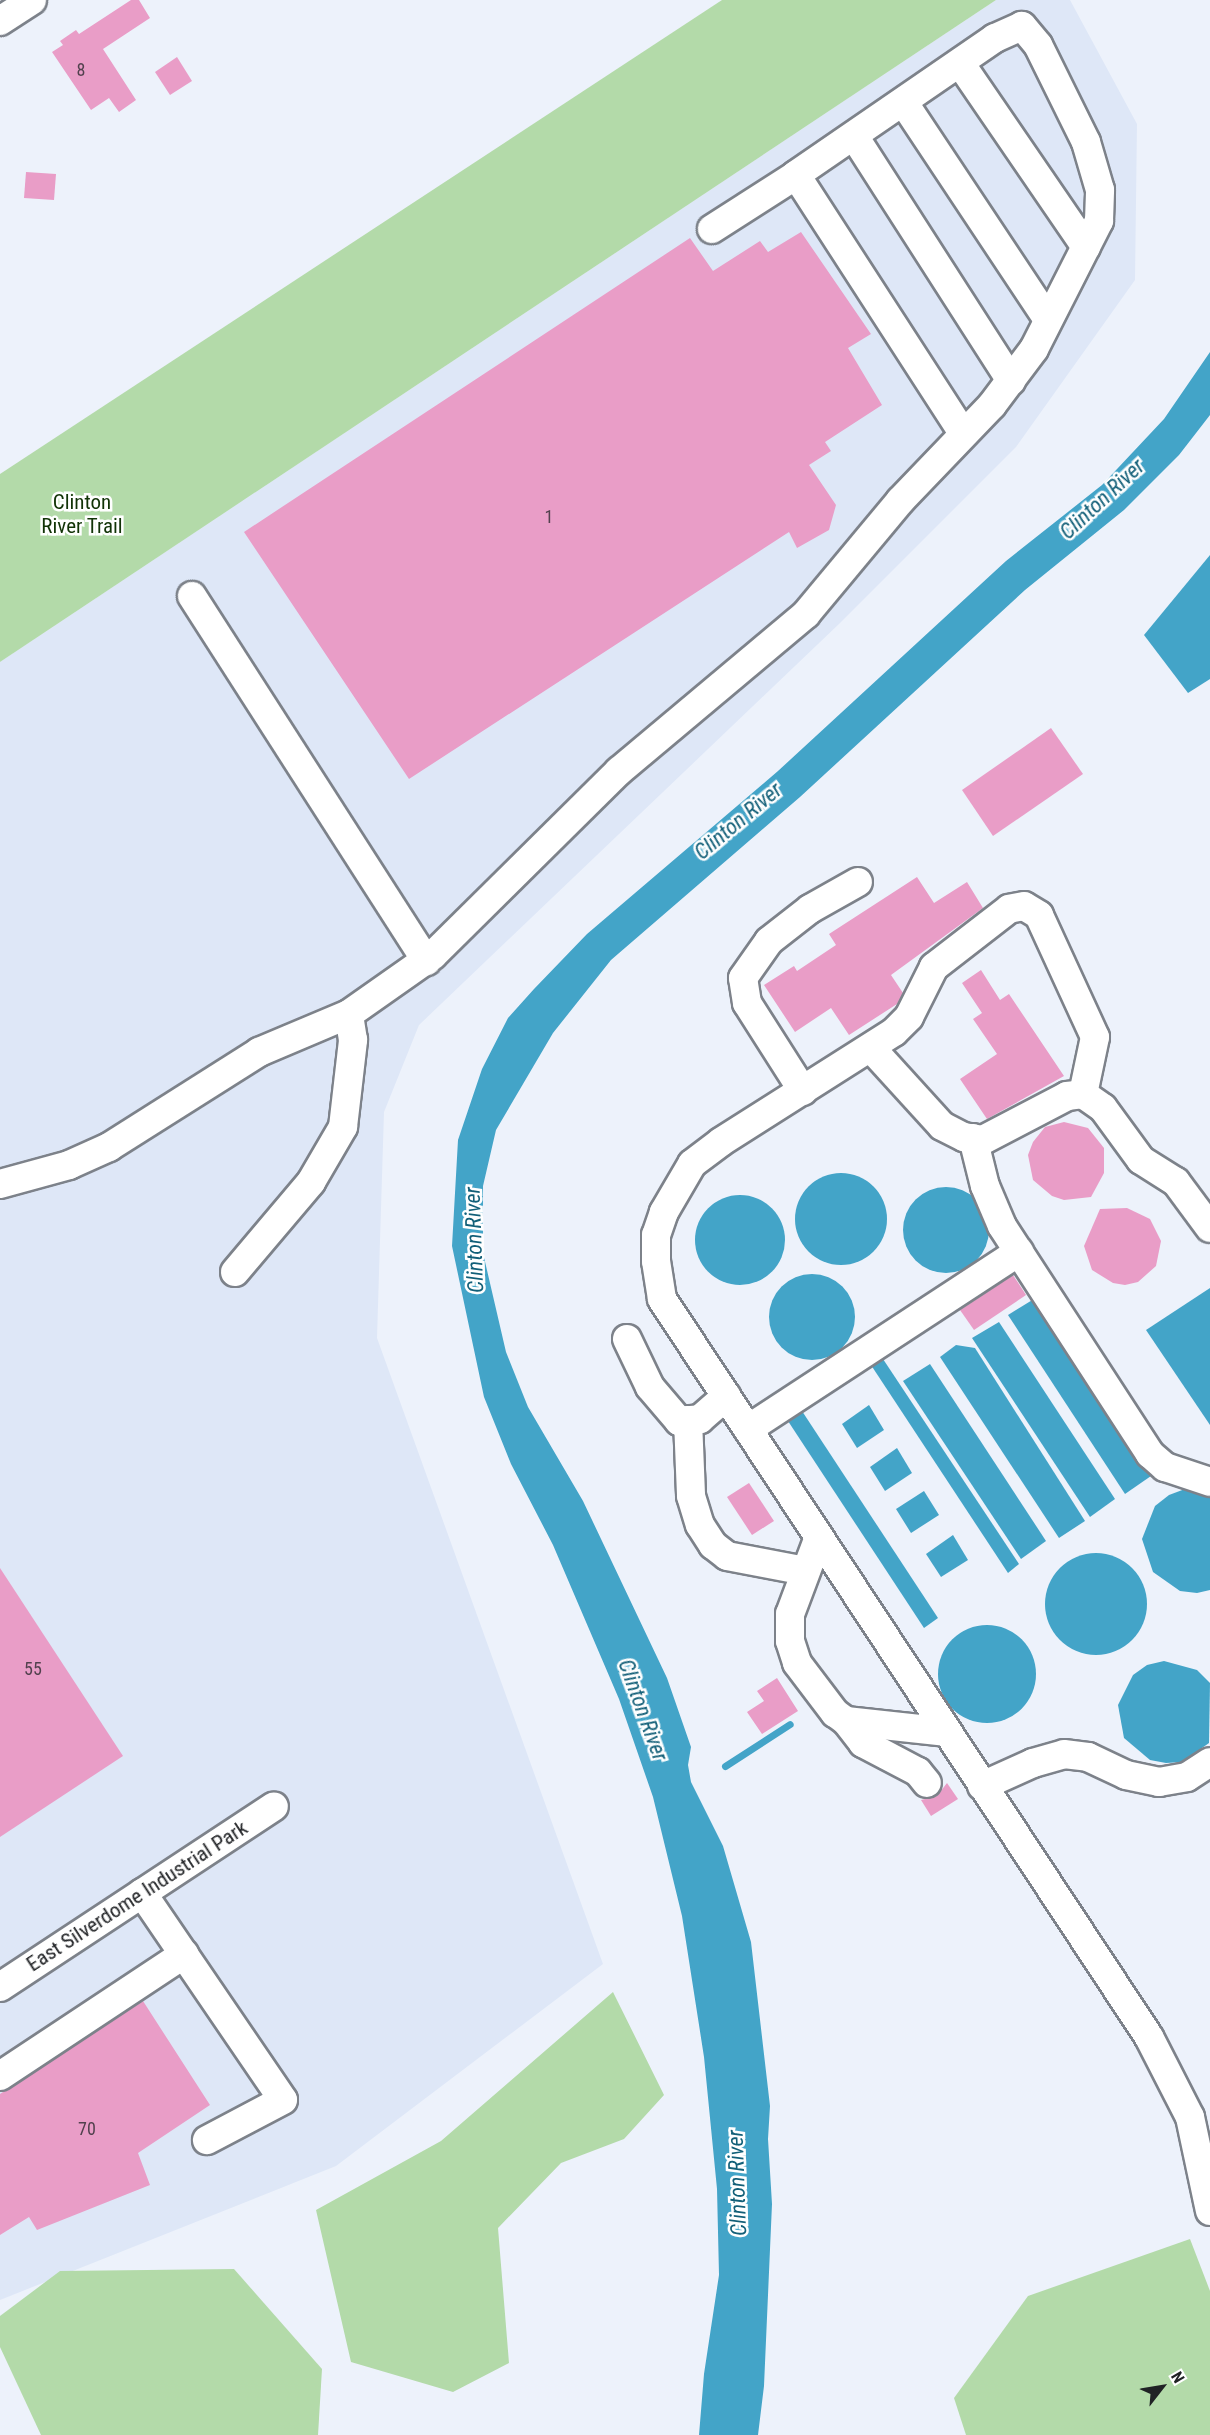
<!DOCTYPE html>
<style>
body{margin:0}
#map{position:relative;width:1210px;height:2435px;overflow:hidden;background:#edf2fb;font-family:"Roboto Condensed",sans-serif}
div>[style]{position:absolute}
.built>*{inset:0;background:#dee7f7}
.green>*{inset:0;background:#b3daa9}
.water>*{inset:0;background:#43a4c8}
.round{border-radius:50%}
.stream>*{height:7px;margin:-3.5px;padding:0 3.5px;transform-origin:3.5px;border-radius:3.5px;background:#43a4c8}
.building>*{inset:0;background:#e99dc7}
.roads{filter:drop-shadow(2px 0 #7d828a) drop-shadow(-2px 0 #7d828a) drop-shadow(0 2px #7d828a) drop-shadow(0 -2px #7d828a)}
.minor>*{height:28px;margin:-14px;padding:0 14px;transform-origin:14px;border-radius:14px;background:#fff}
span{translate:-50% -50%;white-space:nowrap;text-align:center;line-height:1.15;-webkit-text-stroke:5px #fff;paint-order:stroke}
.number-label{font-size:18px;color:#52414e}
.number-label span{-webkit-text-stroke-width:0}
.park-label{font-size:21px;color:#113306}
.street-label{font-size:21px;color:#202225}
.water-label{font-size:22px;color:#125f78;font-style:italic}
.north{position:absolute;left:1132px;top:2357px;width:60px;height:60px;-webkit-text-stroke:4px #fff;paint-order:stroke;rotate:59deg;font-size:16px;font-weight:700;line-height:24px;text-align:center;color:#202225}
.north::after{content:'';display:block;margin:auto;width:21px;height:27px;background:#202225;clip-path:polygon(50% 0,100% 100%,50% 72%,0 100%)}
</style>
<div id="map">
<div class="built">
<i style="clip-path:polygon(996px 0,1070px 0,1137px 124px,1135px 280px,1016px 447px,840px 623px,419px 1025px,384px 1112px,377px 1338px,603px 1964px,336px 2166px,0 2300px,0 662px)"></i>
</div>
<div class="green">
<i style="clip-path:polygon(722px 0,996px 0,0 662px,0 474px)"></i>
<i style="clip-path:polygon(613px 1992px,664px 2095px,624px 2139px,561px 2163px,498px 2228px,509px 2363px,453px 2392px,351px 2362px,316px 2210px,441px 2141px)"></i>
<i style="clip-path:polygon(1190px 2239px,1210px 2291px,1210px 2435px,966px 2435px,954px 2398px,1028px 2296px)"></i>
<i style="clip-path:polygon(234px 2269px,322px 2369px,318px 2435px,41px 2435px,0 2347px,0 2316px,60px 2271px)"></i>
</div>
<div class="water">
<i style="clip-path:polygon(1210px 352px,1210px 415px,1179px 455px,1124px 510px,1025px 590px,800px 797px,611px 960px,553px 1033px,496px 1130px,483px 1186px,483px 1253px,506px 1352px,528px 1407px,583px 1501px,667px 1678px,691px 1747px,688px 1765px,691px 1782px,723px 1846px,751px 1942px,770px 2106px,768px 2139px,772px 2204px,764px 2386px,758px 2435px,699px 2435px,704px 2374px,719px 2275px,717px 2189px,704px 2057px,682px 1916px,653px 1797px,619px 1699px,553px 1545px,511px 1464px,484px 1397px,452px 1246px,458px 1140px,482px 1069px,508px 1018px,534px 989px,587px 934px,778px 771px,1006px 561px,1102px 485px,1164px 419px)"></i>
<i style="clip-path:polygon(1210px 555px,1210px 679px,1188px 693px,1144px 635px)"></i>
<i class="round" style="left:795px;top:1173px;width:92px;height:92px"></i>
<i class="round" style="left:903px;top:1187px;width:86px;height:86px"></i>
<i class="round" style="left:695px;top:1195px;width:90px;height:90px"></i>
<i class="round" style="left:769px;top:1274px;width:86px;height:86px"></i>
<i style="clip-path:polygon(1210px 1288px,1210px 1425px,1146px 1330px)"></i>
<i style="clip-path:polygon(1034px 1299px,1151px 1476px,1125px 1494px,1008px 1315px)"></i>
<i style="clip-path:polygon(999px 1322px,1115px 1499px,1090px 1517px,972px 1338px)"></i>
<i style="clip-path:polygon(956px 1345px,975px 1348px,1085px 1521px,1059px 1538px,940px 1357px)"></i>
<i style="clip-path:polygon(881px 1356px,1019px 1564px,1008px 1573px,869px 1362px)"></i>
<i style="clip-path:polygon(930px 1364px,1046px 1541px,1021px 1559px,903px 1381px)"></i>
<i style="clip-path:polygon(869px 1405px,884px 1430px,857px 1448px,842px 1424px)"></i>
<i style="clip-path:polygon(800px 1408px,938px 1618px,924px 1628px,786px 1418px)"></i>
<i style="clip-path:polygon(897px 1448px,912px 1473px,885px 1491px,870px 1467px)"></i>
<i style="clip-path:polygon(1185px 1489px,1210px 1491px,1210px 1590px,1197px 1593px,1180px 1591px,1153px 1572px,1142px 1539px,1155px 1506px,1169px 1495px)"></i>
<i style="clip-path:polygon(924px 1491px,939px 1515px,911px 1533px,896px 1509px)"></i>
<i style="clip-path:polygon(953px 1535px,968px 1560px,941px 1577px,926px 1554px)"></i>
<i class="round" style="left:1045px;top:1553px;width:102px;height:102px"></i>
<i class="round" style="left:938px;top:1625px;width:98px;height:98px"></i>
<i style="clip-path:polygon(1164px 1661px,1197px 1670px,1210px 1683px,1209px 1743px,1182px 1762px,1166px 1763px,1150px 1760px,1124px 1738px,1118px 1705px,1133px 1675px,1147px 1665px)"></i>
</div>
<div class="stream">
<i style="left:725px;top:1766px;width:77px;rotate:-32.9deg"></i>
</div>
<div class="building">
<i style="clip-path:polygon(131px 0,139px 0,150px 18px,103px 49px,136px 100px,119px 112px,109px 98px,91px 110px,52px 52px,63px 45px,60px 41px,76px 30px,79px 34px)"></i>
<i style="clip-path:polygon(177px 57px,192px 81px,170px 95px,155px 72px)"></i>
<i style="clip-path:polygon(26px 172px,56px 174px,54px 200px,24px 198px)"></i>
<i style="clip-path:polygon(801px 232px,871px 334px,848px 348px,882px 405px,825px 442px,831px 451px,809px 465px,836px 505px,829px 530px,797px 548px,789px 532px,409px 779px,244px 532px,690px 238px,713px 271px,760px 241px,768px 252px)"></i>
<i style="clip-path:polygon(1051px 728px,1083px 774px,993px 836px,962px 790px)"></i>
<i style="clip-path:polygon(917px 877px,934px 903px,967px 882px,983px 908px,891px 975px,903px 993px,897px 1004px,849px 1035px,831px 1008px,795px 1032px,764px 985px,794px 966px,797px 971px,836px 945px,829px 934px)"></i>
<i style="clip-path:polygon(981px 970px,1000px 1000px,1009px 994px,1064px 1076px,987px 1119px,960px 1079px,997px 1054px,973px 1019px,982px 1013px,962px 983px)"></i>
<i style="clip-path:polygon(1064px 1122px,1088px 1128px,1104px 1148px,1104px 1173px,1091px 1197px,1064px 1200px,1052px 1196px,1033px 1180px,1028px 1155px,1033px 1142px,1045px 1127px)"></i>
<i style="clip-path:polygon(1127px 1208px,1150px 1219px,1161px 1241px,1156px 1266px,1138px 1282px,1125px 1285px,1113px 1283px,1092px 1270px,1084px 1246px,1100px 1209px)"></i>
<i style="clip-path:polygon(1013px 1275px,1026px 1295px,974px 1330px,960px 1310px)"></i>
<i style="clip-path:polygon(749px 1483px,774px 1521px,752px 1535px,727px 1497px)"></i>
<i style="clip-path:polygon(0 1568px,123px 1756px,0 1837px)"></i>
<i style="clip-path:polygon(777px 1678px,798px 1711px,762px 1734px,747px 1712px,764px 1701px,757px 1691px)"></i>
<i style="clip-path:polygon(947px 1783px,958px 1799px,931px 1816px,921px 1800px,937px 1796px)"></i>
<i style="clip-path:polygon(143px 2001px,210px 2105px,138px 2153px,150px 2185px,37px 2230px,29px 2217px,0 2235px,0 2094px)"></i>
</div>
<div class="roads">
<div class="minor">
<i style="left:0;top:21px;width:38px;rotate:-33deg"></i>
<i style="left:960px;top:63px;width:223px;rotate:55.6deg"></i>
<i style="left:904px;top:103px;width:260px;rotate:56.4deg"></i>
<i style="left:854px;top:136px;width:291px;rotate:57.3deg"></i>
<i style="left:712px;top:229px;width:100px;rotate:-32.7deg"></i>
<i style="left:192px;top:596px;width:434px;rotate:57.3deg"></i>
<i style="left:871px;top:1048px;width:105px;rotate:47.7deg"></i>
<i style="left:942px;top:1126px;width:25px;rotate:27deg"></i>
<i style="left:964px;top:1137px;width:19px;rotate:9deg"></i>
<i style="left:983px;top:1140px;width:95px;rotate:-27.6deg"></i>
<i style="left:1067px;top:1096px;width:16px;rotate:-7deg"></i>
<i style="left:1083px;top:1094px;width:24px;rotate:35deg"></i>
<i style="left:1103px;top:1108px;width:64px;rotate:53.8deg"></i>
<i style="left:1141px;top:1160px;width:41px;rotate:32.2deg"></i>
<i style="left:1176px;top:1182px;width:57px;rotate:53.5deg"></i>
<i style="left:803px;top:1091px;width:104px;rotate:-122.5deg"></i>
<i style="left:747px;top:1003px;width:25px;rotate:-99deg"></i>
<i style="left:743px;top:978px;width:45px;rotate:-54.9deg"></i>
<i style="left:769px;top:941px;width:52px;rotate:-38deg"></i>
<i style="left:810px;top:909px;width:55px;rotate:-29.4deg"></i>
<i style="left:1083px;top:1094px;width:58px;rotate:-78.1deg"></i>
<i style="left:1095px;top:1037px;width:134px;rotate:-114.7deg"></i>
<i style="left:1039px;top:915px;width:17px;rotate:-149deg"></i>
<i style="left:1024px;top:906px;width:15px;rotate:169deg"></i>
<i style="left:1009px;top:909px;width:95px;rotate:142.3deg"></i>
<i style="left:934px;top:967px;width:56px;rotate:116.6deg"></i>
<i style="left:909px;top:1017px;width:21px;rotate:135deg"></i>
<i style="left:894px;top:1032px;width:205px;rotate:147.6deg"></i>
<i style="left:721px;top:1142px;width:36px;rotate:143deg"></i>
<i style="left:692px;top:1164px;width:56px;rotate:120.3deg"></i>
<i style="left:664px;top:1212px;width:24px;rotate:109deg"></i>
<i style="left:656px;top:1235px;width:26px;rotate:90deg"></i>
<i style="left:656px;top:1261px;width:38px;rotate:81deg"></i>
<i style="left:662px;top:1299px;width:884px;rotate:56.58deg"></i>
<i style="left:1149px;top:2037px;width:90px;rotate:62.9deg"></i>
<i style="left:1190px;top:2117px;width:96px;rotate:78deg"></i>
<i style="left:973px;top:1138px;width:49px;rotate:76deg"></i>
<i style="left:985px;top:1186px;width:43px;rotate:67deg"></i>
<i style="left:1002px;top:1226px;width:272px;rotate:57deg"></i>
<i style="left:1150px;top:1454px;width:20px;rotate:41deg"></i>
<i style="left:1165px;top:1467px;width:47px;rotate:18.4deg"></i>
<i style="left:0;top:1184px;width:72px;rotate:-15.4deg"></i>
<i style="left:69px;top:1165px;width:44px;rotate:-24.2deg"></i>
<i style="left:109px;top:1147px;width:178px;rotate:-32.3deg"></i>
<i style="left:259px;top:1052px;width:98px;rotate:-22.9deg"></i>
<i style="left:349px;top:1014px;width:103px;rotate:-35.1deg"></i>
<i style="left:433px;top:955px;width:262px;rotate:-44.7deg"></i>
<i style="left:619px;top:771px;width:244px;rotate:-40deg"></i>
<i style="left:806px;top:614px;width:147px;rotate:-50.2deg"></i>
<i style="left:900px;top:501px;width:133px;rotate:-46.2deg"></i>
<i style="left:992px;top:405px;width:70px;rotate:-53.1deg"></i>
<i style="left:1034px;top:349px;width:144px;rotate:-63.1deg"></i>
<i style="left:1099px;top:221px;width:31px;rotate:-88deg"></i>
<i style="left:1100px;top:190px;width:50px;rotate:-106.3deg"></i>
<i style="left:1086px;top:142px;width:108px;rotate:-116.3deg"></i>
<i style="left:1038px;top:45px;width:25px;rotate:-130deg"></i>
<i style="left:1022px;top:26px;width:30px;rotate:156deg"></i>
<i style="left:995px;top:38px;width:242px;rotate:145.5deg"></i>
<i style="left:796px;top:175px;width:307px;rotate:57.1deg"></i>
<i style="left:235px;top:1272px;width:118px;rotate:-49.8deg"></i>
<i style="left:311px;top:1182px;width:64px;rotate:-59.8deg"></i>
<i style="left:343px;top:1127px;width:88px;rotate:-83.4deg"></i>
<i style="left:353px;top:1040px;width:26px;rotate:-99deg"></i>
<i style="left:627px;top:1339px;width:53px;rotate:64.4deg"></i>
<i style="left:650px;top:1387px;width:45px;rotate:49.5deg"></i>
<i style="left:679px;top:1421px;width:21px;rotate:-5deg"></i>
<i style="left:700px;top:1419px;width:35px;rotate:-41deg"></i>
<i style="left:688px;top:1420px;width:76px;rotate:87.7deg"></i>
<i style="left:691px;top:1496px;width:30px;rotate:73deg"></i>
<i style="left:700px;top:1525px;width:24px;rotate:57deg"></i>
<i style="left:713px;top:1545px;width:18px;rotate:38deg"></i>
<i style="left:727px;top:1556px;width:80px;rotate:10.8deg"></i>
<i style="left:748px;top:1429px;width:324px;rotate:-33.2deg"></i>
<i style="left:819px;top:1537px;width:82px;rotate:110.6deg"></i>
<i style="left:790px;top:1614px;width:27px;rotate:90deg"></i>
<i style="left:790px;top:1641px;width:23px;rotate:72deg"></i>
<i style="left:797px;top:1663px;width:63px;rotate:52.8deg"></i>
<i style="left:835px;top:1713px;width:14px;rotate:36deg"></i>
<i style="left:846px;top:1721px;width:102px;rotate:6.2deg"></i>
<i style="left:846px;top:1721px;width:28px;rotate:52deg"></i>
<i style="left:863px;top:1743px;width:62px;rotate:27.8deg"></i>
<i style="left:918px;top:1772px;width:14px;rotate:51deg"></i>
<i style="left:982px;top:1786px;width:56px;rotate:-24.3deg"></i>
<i style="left:1033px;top:1763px;width:32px;rotate:-16deg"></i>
<i style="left:1064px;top:1754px;width:24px;rotate:7deg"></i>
<i style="left:1088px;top:1757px;width:42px;rotate:25.3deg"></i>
<i style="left:1126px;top:1775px;width:34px;rotate:12deg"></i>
<i style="left:1159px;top:1782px;width:28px;rotate:-10deg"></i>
<i style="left:1187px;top:1777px;width:27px;rotate:-33deg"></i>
<i style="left:142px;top:1893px;width:250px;rotate:55.7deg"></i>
<i style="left:283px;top:2100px;width:86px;rotate:152.2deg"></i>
<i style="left:0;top:1987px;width:328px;rotate:-33.4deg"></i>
<i style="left:0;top:2076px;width:221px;rotate:-33.5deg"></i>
</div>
</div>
<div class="number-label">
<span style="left:81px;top:70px">8</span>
<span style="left:549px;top:517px">1</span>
<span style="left:33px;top:1669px">55</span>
<span style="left:87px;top:2129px">70</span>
</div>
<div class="park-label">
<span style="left:82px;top:514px">Clinton<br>River Trail</span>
</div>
<div class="street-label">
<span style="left:137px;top:1896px;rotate:-33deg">East Silverdome Industrial Park</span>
</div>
<div class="water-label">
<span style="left:1102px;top:499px;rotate:-43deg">Clinton River</span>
<span style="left:738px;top:821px;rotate:-40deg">Clinton River</span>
<span style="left:474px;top:1240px;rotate:-92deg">Clinton River</span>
<span style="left:643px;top:1710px;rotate:70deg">Clinton River</span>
<span style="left:737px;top:2183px;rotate:-92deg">Clinton River</span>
</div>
<div class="north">N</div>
</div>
